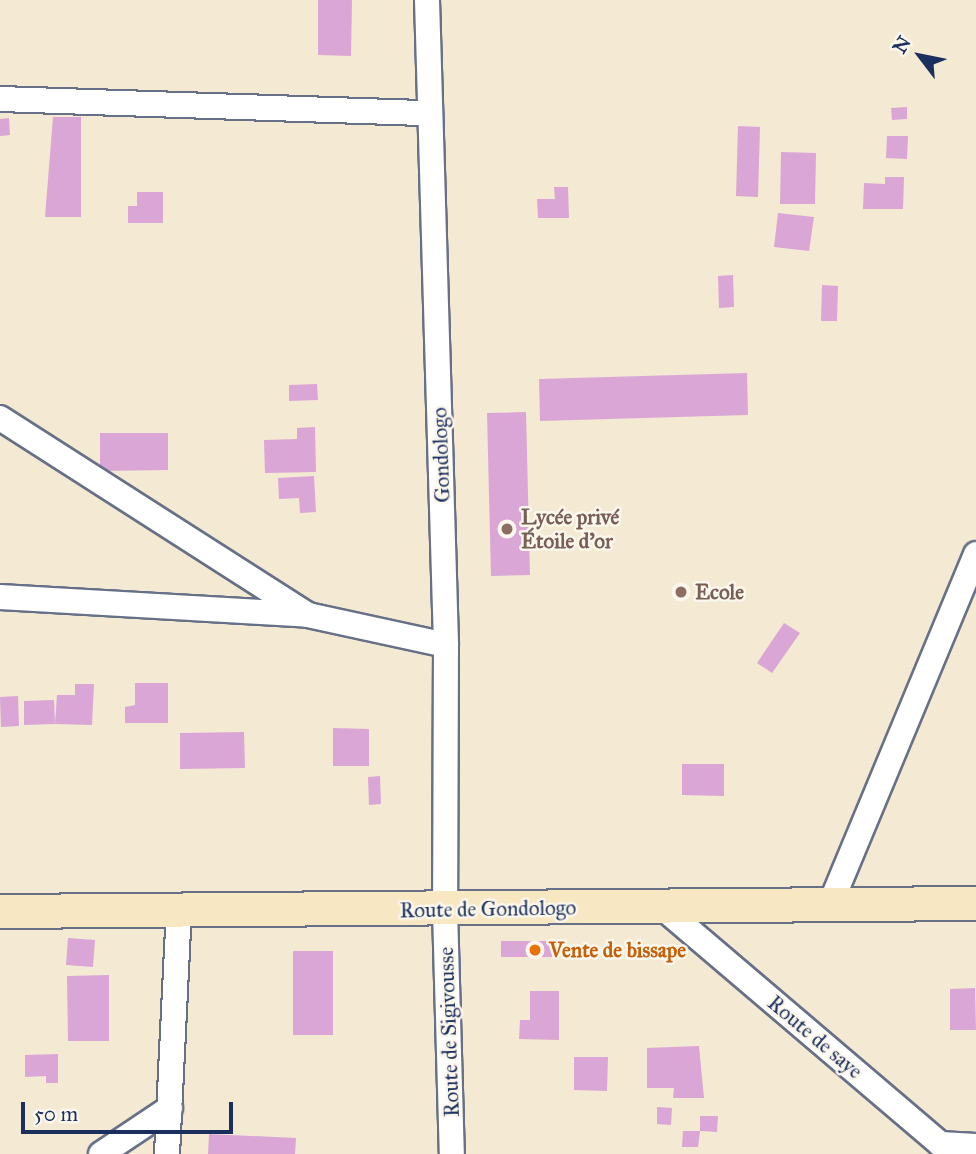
<!DOCTYPE html>
<meta charset="utf-8">
<style>
body{margin:0}
#map{position:relative;width:976px;height:1154px;overflow:hidden;background:#f4e9d2;font-family:"IM FELL Great Primer",serif}
div>[style]{position:absolute}
.building>*{inset:0;background:#daa6d6}
.roads{filter:drop-shadow(2px 0 #677087) drop-shadow(-2px 0 #677087) drop-shadow(0 2px #677087) drop-shadow(0 -2px #677087)}
.street>*{height:24px;margin:-12px;padding:0 12px;transform-origin:12px;border-radius:12px;background:#fff}
.secondary>*{height:33px;margin:-16.5px;padding:0 16.5px;transform-origin:16.5px;border-radius:16.5px;background:#f7e8c3}
.dots>*{width:19px;height:19px;translate:-50% -50%;box-sizing:border-box;border:4px solid #fbf7ec;border-radius:50%}
span{translate:-50% -50%;white-space:nowrap;text-align:center;line-height:1.15;-webkit-text-stroke:5px #fbf7ec;paint-order:stroke}
.street-label{font-size:21px;color:#1b2f5e}
.education-label{font-size:21px;color:#785e54;font-weight:700}
.left{translate:0 -50%;text-align:left}
.food-label{font-size:21px;color:#c56008;font-weight:700}
.north{position:absolute;left:885px;top:21px;width:70px;height:70px;-webkit-text-stroke:5px #fbf7ec;paint-order:stroke;rotate:302deg;font-size:19px;font-weight:700;line-height:28px;text-align:center;color:#1b2f5e}
.north::after{content:'';display:block;margin:auto;width:24px;height:32px;background:#1b2f5e;clip-path:polygon(50% 0,100% 100%,50% 72%,0 100%)}
.scale{position:absolute;left:21px;top:1102px;width:212px;height:32px;box-sizing:border-box;border:4px solid #1b2f5e;border-top:0;padding-left:9px;font-size:21px;line-height:24px;white-space:nowrap;color:#1b2f5e;-webkit-text-stroke:5px #fbf7ec;paint-order:stroke}
</style>
<div id="map">
<div class="building">
<i style="clip-path:polygon(318px 0,352px 0,351px 56px,318px 55px)"></i>
<i style="clip-path:polygon(907px 107px,907px 119px,892px 120px,891px 108px)"></i>
<i style="clip-path:polygon(53px 117px,81px 117px,81px 217px,45px 217px)"></i>
<i style="clip-path:polygon(9px 118px,10px 135px,0 136px,0 119px)"></i>
<i style="clip-path:polygon(738px 126px,760px 127px,758px 197px,736px 196px)"></i>
<i style="clip-path:polygon(887px 136px,908px 136px,907px 159px,886px 158px)"></i>
<i style="clip-path:polygon(781px 152px,816px 153px,815px 204px,780px 204px)"></i>
<i style="clip-path:polygon(885px 177px,904px 177px,903px 209px,863px 209px,864px 183px,885px 184px)"></i>
<i style="clip-path:polygon(554px 187px,568px 187px,569px 218px,538px 218px,537px 199px,555px 199px)"></i>
<i style="clip-path:polygon(137px 192px,163px 192px,163px 223px,128px 223px,128px 206px,137px 206px)"></i>
<i style="clip-path:polygon(778px 213px,814px 217px,809px 251px,774px 247px)"></i>
<i style="clip-path:polygon(733px 275px,734px 307px,719px 308px,718px 276px)"></i>
<i style="clip-path:polygon(822px 285px,838px 286px,837px 321px,821px 321px)"></i>
<i style="clip-path:polygon(747px 373px,748px 415px,540px 421px,539px 379px)"></i>
<i style="clip-path:polygon(317px 384px,318px 400px,289px 401px,289px 385px)"></i>
<i style="clip-path:polygon(526px 412px,530px 575px,491px 576px,487px 413px)"></i>
<i style="clip-path:polygon(315px 427px,316px 472px,265px 473px,264px 440px,297px 439px,297px 428px)"></i>
<i style="clip-path:polygon(100px 433px,168px 433px,168px 470px,100px 471px)"></i>
<i style="clip-path:polygon(314px 476px,316px 512px,300px 513px,299px 498px,279px 499px,278px 478px)"></i>
<i style="clip-path:polygon(784px 623px,800px 633px,772px 673px,757px 663px)"></i>
<i style="clip-path:polygon(135px 683px,168px 683px,168px 723px,125px 723px,125px 707px,135px 705px)"></i>
<i style="clip-path:polygon(75px 684px,94px 684px,92px 725px,55px 724px,57px 695px,75px 695px)"></i>
<i style="clip-path:polygon(18px 696px,19px 726px,1px 727px,0 697px)"></i>
<i style="clip-path:polygon(54px 700px,55px 724px,24px 725px,24px 701px)"></i>
<i style="clip-path:polygon(333px 728px,369px 729px,369px 766px,333px 766px)"></i>
<i style="clip-path:polygon(244px 732px,245px 768px,180px 769px,180px 733px)"></i>
<i style="clip-path:polygon(682px 764px,724px 764px,724px 796px,682px 795px)"></i>
<i style="clip-path:polygon(380px 776px,381px 804px,369px 805px,368px 777px)"></i>
<i style="clip-path:polygon(68px 938px,95px 940px,93px 967px,66px 965px)"></i>
<i style="clip-path:polygon(501px 941px,560px 941px,560px 957px,501px 957px)"></i>
<i style="clip-path:polygon(293px 951px,333px 951px,333px 1035px,293px 1035px)"></i>
<i style="clip-path:polygon(109px 975px,109px 1041px,68px 1041px,67px 976px)"></i>
<i style="clip-path:polygon(975px 988px,976px 1030px,950px 1030px,950px 989px)"></i>
<i style="clip-path:polygon(530px 991px,559px 991px,559px 1040px,519px 1039px,520px 1020px,530px 1020px)"></i>
<i style="clip-path:polygon(699px 1046px,704px 1098px,673px 1098px,674px 1088px,647px 1088px,647px 1048px)"></i>
<i style="clip-path:polygon(58px 1054px,58px 1083px,46px 1083px,46px 1076px,25px 1077px,25px 1055px)"></i>
<i style="clip-path:polygon(574px 1057px,608px 1057px,607px 1091px,574px 1090px)"></i>
<i style="clip-path:polygon(657px 1107px,672px 1108px,671px 1125px,657px 1124px)"></i>
<i style="clip-path:polygon(700px 1116px,718px 1116px,717px 1132px,700px 1131px)"></i>
<i style="clip-path:polygon(683px 1131px,700px 1131px,698px 1147px,682px 1147px)"></i>
<i style="clip-path:polygon(209px 1134px,296px 1138px,295px 1154px,208px 1154px)"></i>
</div>
<div class="roads">
<div class="street">
<i style="left:427px;top:0;width:645px;rotate:88.31deg"></i>
<i style="left:446px;top:645px;width:265px;rotate:90.2deg"></i>
<i style="left:445px;top:910px;width:244px;rotate:88.4deg"></i>
<i style="left:0;top:99px;width:430px;rotate:1.9deg"></i>
<i style="left:0;top:418px;width:363px;rotate:32.6deg"></i>
<i style="left:0;top:597px;width:309px;rotate:3.3deg"></i>
<i style="left:308px;top:615px;width:141px;rotate:12.3deg"></i>
<i style="left:830px;top:905px;width:380px;rotate:-67.4deg"></i>
<i style="left:662px;top:907px;width:365px;rotate:40.4deg"></i>
<i style="left:940px;top:1144px;width:36px;rotate:3deg"></i>
<i style="left:101px;top:1154px;width:83px;rotate:-33.7deg"></i>
<i style="left:167px;top:1154px;width:243px;rotate:-87.2deg"></i>
</div>
<div class="secondary">
<i style="left:0;top:911px;width:976px;rotate:-0.47deg"></i>
</div>
</div>
<div class="dots">
<i style="left:507px;top:529px;background:#8d6e63"></i>
<i style="left:681px;top:592px;background:#8d6e63"></i>
<i style="left:535px;top:950px;background:#e8710a"></i>
</div>
<div class="street-label">
<span style="left:441px;top:455px;rotate:-92deg">Gondologo</span>
<span style="left:488px;top:909px;rotate:-1deg">Route de Gondologo</span>
<span style="left:449px;top:1032px;rotate:-92deg">Route de Sigivousse</span>
<span style="left:815px;top:1037px;rotate:40deg">Route de saye</span>
</div>
<div class="education-label">
<span class="left" style="left:521px;top:529px">Lycée privé<br>Étoile d'or</span>
<span class="left" style="left:695px;top:592px">Ecole</span>
</div>
<div class="food-label">
<span class="left" style="left:549px;top:950px">Vente de bissape</span>
</div>
<div class="north">N</div>
<div class="scale">50 m</div>
</div>
